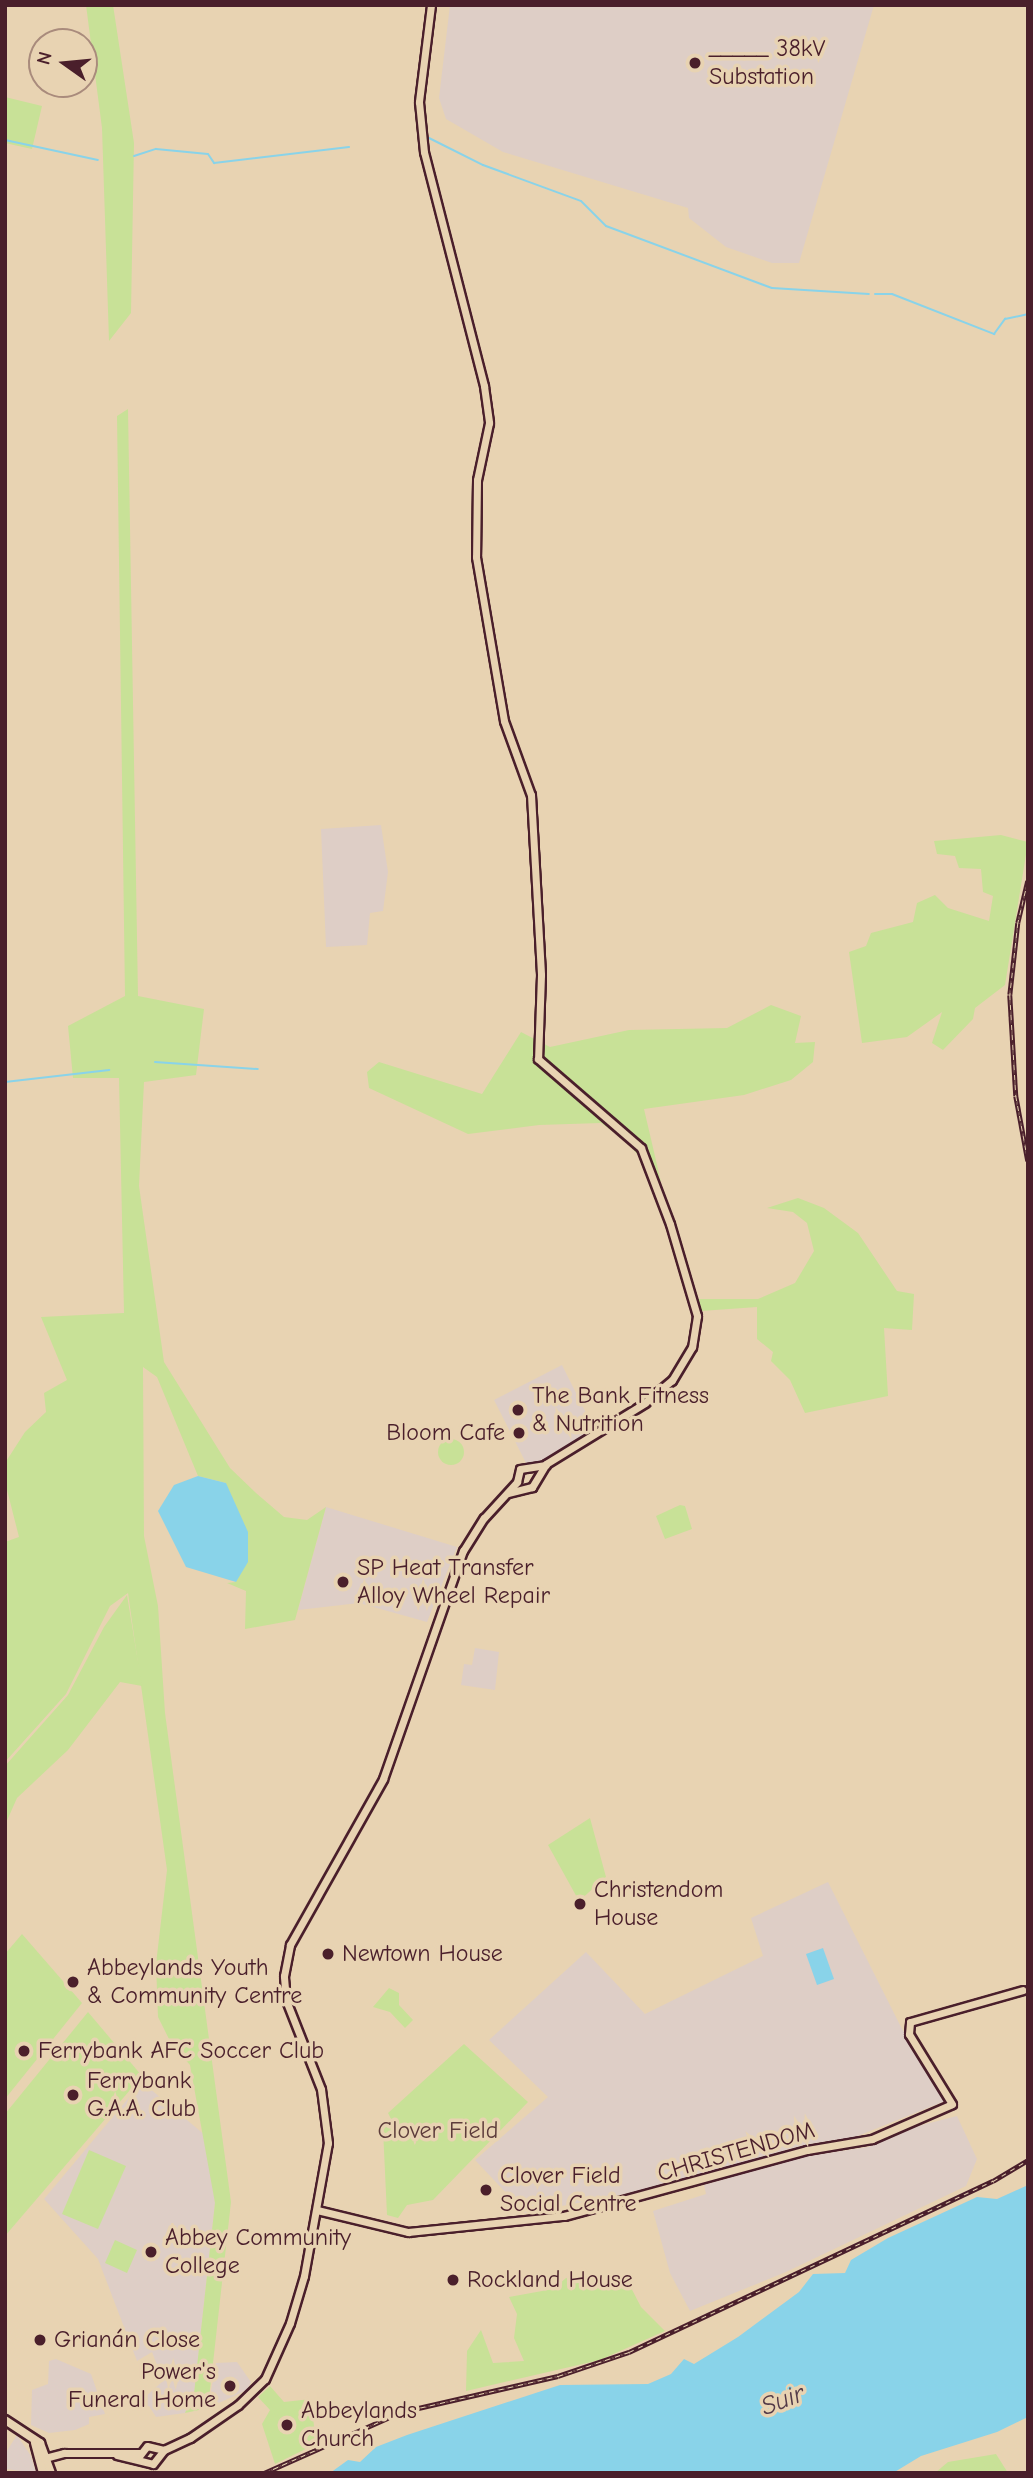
<!DOCTYPE html>
<meta charset="utf-8">
<style>
body{margin:0}
#map{position:relative;width:1033px;height:2478px;overflow:hidden;background:#e8d3b2;font-family:"Comic Neue",sans-serif}
div>[style]{position:absolute}
.built>*{inset:0;background:#decec6}
.green>*{inset:0;background:#c8e197}
.round{border-radius:50%}
.water>*{inset:0;background:#89d3e9}
.stream>*{height:2px;margin:-1px;padding:0 1px;transform-origin:1px;border-radius:1px;background:#89d3e9}
.roads{filter:drop-shadow(2px 0 #4a1f2b) drop-shadow(-2px 0 #4a1f2b) drop-shadow(0 2px #4a1f2b) drop-shadow(0 -2px #4a1f2b)}
.tertiary>*{height:7px;margin:-3.5px;padding:0 3.5px;transform-origin:3.5px;border-radius:3.5px;background:#e8d3b2}
.secondary>*{height:8px;margin:-4px;padding:0 4px;transform-origin:4px;border-radius:4px;background:#e8d3b2}
.rail>*{height:4.5px;margin-top:-2.25px;transform-origin:0;background:repeating-linear-gradient(90deg,#e8d3b2 0 5px,#4a1f2b 0 10px);box-sizing:border-box;border-block:2px solid #4a1f2b}
.dots>*{width:19px;height:19px;translate:-50% -50%;box-sizing:border-box;border:4px solid #e8d3b2;border-radius:50%}
span{translate:-50% -50%;white-space:nowrap;text-align:center;line-height:1.15;-webkit-text-stroke:7px #e8d3b2;paint-order:stroke}
.poi-label{font-size:24px;color:#4a1f2b}
.left{translate:0 -50%;text-align:left}
.right{translate:-100% -50%;text-align:right}
.park-label{font-size:24px;color:#5d3c3b}
.street-label{font-size:24px;color:#4a1f2b}
.water-label{font-size:26px;color:#533a48;font-style:italic}
.frame{position:absolute;inset:0;border:7px solid #4a1f2b;pointer-events:none}
.north{position:absolute;left:28px;top:28px;width:70px;height:70px;box-sizing:border-box;background:#e8d3b2;border:2px solid #a98b7c;border-radius:50%;rotate:285deg;font-size:19px;font-weight:700;line-height:28px;text-align:center;color:#4a1f2b}
.north::after{content:'';display:block;margin:auto;width:24px;height:32px;background:#4a1f2b;clip-path:polygon(50% 0,100% 100%,50% 72%,0 100%)}
</style>
<div id="map">
<div class="built">
<i style="clip-path:polygon(450px 5px,874px 5px,799px 263px,772px 263px,726px 247px,689px 218px,688px 208px,503px 152px,446px 119px,439px 98px)"></i>
<i style="clip-path:polygon(381px 825px,388px 872px,383px 911px,370px 913px,367px 945px,326px 947px,321px 829px)"></i>
<i style="clip-path:polygon(562px 1365px,594px 1429px,537px 1465px,527px 1465px,494px 1400px)"></i>
<i style="clip-path:polygon(326px 1507px,457px 1547px,427px 1622px,359px 1603px,298px 1610px)"></i>
<i style="clip-path:polygon(475px 1648px,499px 1652px,495px 1690px,461px 1685px,464px 1664px,472px 1665px)"></i>
<i style="clip-path:polygon(828px 1882px,901px 2027px,945px 2101px,855px 2137px,804px 2145px,651px 2189px,525px 2213px,475px 2160px,548px 2097px,489px 2040px,586px 1952px,645px 2014px,763px 1956px,751px 1918px)"></i>
<i style="clip-path:polygon(142px 2082px,206px 2136px,215px 2203px,194px 2394px,185px 2413px,156px 2417px,149px 2406px,142px 2408px,145px 2397px,163px 2381px,152px 2352px,137px 2361px,98px 2259px,44px 2199px)"></i>
<i style="clip-path:polygon(957px 2116px,977px 2159px,966px 2186px,786px 2272px,690px 2311px,670px 2273px,653px 2211px,706px 2194px,704px 2185px,800px 2157px,868px 2147px,914px 2127px)"></i>
<i style="clip-path:polygon(56px 2359px,91px 2374px,105px 2414px,89px 2417px,89px 2424px,75px 2430px,49px 2433px,31px 2425px,32px 2390px,48px 2384px,49px 2361px)"></i>
<i style="clip-path:polygon(237px 2362px,251px 2382px,247px 2390px,208px 2408px,216px 2363px)"></i>
<i style="clip-path:polygon(17px 2435px,31px 2456px,36px 2473px,6px 2469px,5px 2454px)"></i>
</div>
<div class="green">
<i style="clip-path:polygon(86px 5px,113px 5px,134px 143px,131px 313px,109px 341px,102px 128px)"></i>
<i style="clip-path:polygon(5px 97px,42px 106px,32px 149px,5px 143px)"></i>
<i style="clip-path:polygon(128px 409px,138px 996px,204px 1009px,196px 1075px,144px 1082px,139px 1186px,164px 1362px,230px 1468px,256px 1493px,284px 1517px,307px 1520px,326px 1507px,295px 1620px,245px 1629px,246px 1591px,227px 1583px,236px 1582px,226px 1483px,198px 1476px,157px 1377px,143px 1367px,144px 1536px,158px 1606px,165px 1713px,231px 2202px,208px 2408px,185px 2413px,194px 2394px,215px 2203px,190px 2065px,172px 2045px,158px 2017px,156px 1964px,167px 1870px,128px 1593px,110px 1606px,66px 1694px,5px 1762px,5px 1542px,19px 1537px,5px 1482px,5px 1463px,25px 1432px,46px 1412px,44px 1393px,67px 1380px,41px 1317px,124px 1313px,119px 1078px,73px 1078px,68px 1026px,125px 996px,117px 416px)"></i>
<i style="clip-path:polygon(1001px 835px,1028px 842px,1005px 985px,975px 1008px,973px 1019px,943px 1050px,932px 1043px,942px 1012px,907px 1037px,862px 1043px,849px 952px,866px 946px,871px 933px,913px 922px,917px 903px,935px 895px,948px 908px,989px 921px,993px 896px,983px 892px,981px 869px,959px 868px,955px 856px,937px 854px,934px 841px)"></i>
<i style="clip-path:polygon(771px 1005px,801px 1016px,795px 1043px,815px 1042px,813px 1062px,791px 1080px,744px 1095px,644px 1109px,661px 1182px,625px 1140px,601px 1123px,539px 1125px,468px 1134px,369px 1088px,367px 1072px,379px 1062px,482px 1094px,521px 1032px,550px 1047px,629px 1030px,727px 1028px)"></i>
<i style="clip-path:polygon(798px 1198px,824px 1208px,858px 1233px,897px 1291px,914px 1294px,912px 1330px,884px 1328px,888px 1396px,805px 1413px,790px 1380px,771px 1361px,773px 1352px,757px 1339px,757px 1307px,701px 1311px,698px 1299px,758px 1299px,795px 1283px,814px 1251px,807px 1223px,793px 1212px,767px 1208px)"></i>
<i class="round" style="left:438px;top:1439px;width:26px;height:26px"></i>
<i style="clip-path:polygon(680px 1505px,685px 1506px,692px 1529px,665px 1539px,656px 1516px)"></i>
<i style="clip-path:polygon(127px 1595px,142px 1686px,120px 1682px,68px 1750px,17px 1798px,5px 1825px,5px 1766px,68px 1695px,104px 1627px)"></i>
<i style="clip-path:polygon(590px 1818px,606px 1877px,579px 1901px,548px 1845px)"></i>
<i style="clip-path:polygon(22px 1934px,82px 2003px,5px 2099px,5px 1954px)"></i>
<i style="clip-path:polygon(389px 1988px,399px 1993px,399px 2005px,413px 2020px,405px 2028px,390px 2012px,373px 2007px)"></i>
<i style="clip-path:polygon(88px 2012px,142px 2076px,5px 2236px,5px 2114px)"></i>
<i style="clip-path:polygon(464px 2044px,528px 2102px,433px 2200px,407px 2205px,398px 2218px,387px 2215px,383px 2129px,392px 2121px,388px 2113px)"></i>
<i style="clip-path:polygon(89px 2150px,126px 2166px,98px 2229px,62px 2214px)"></i>
<i style="clip-path:polygon(115px 2240px,137px 2250px,127px 2273px,105px 2263px)"></i>
<i style="clip-path:polygon(596px 2274px,600px 2283px,625px 2276px,641px 2307px,665px 2331px,600px 2360px,466px 2391px,467px 2351px,481px 2330px,493px 2363px,524px 2361px,514px 2338px,517px 2314px,509px 2297px,553px 2289px,566px 2278px)"></i>
<i style="clip-path:polygon(270px 2386px,284px 2402px,311px 2399px,316px 2444px,275px 2464px,262px 2424px,270px 2410px,258px 2397px)"></i>
<i style="clip-path:polygon(996px 2454px,1008px 2473px,935px 2473px,948px 2462px)"></i>
</div>
<div class="water">
<i style="clip-path:polygon(198px 1476px,226px 1483px,248px 1532px,248px 1562px,236px 1582px,186px 1567px,158px 1511px,174px 1485px)"></i>
<i style="clip-path:polygon(823px 1948px,834px 1979px,817px 1985px,806px 1954px)"></i>
<i style="clip-path:polygon(1028px 2185px,1028px 2417px,997px 2432px,921px 2456px,893px 2473px,330px 2473px,348px 2460px,360px 2462px,376px 2447px,407px 2435px,560px 2385px,648px 2384px,671px 2374px,684px 2359px,694px 2364px,738px 2337px,799px 2292px,813px 2274px,845px 2273px,851px 2260px,888px 2238px,977px 2197px,997px 2199px)"></i>
</div>
<div class="stream">
<i style="left:429px;top:138px;width:60px;rotate:26.6deg"></i>
<i style="left:483px;top:165px;width:104px;rotate:20.2deg"></i>
<i style="left:581px;top:201px;width:35px;rotate:45deg"></i>
<i style="left:606px;top:226px;width:177px;rotate:20.5deg"></i>
<i style="left:772px;top:288px;width:97px;rotate:3.5deg"></i>
<i style="left:5px;top:140px;width:95px;rotate:12.1deg"></i>
<i style="left:134px;top:156px;width:23px;rotate:-18deg"></i>
<i style="left:156px;top:149px;width:52px;rotate:5.5deg"></i>
<i style="left:208px;top:154px;width:11px;rotate:56deg"></i>
<i style="left:214px;top:163px;width:136px;rotate:-6.8deg"></i>
<i style="left:875px;top:294px;width:17px"></i>
<i style="left:892px;top:294px;width:110px;rotate:21.4deg"></i>
<i style="left:994px;top:334px;width:19px;rotate:-54deg"></i>
<i style="left:1005px;top:319px;width:24px;rotate:-12deg"></i>
<i style="left:155px;top:1062px;width:103px;rotate:3.9deg"></i>
<i style="left:5px;top:1082px;width:105px;rotate:-6.6deg"></i>
</div>
<div class="roads">
<div class="tertiary">
<i style="left:431px;top:5px;width:98px;rotate:97.1deg"></i>
<i style="left:419px;top:102px;width:50px;rotate:84.3deg"></i>
<i style="left:424px;top:152px;width:242px;rotate:75.6deg"></i>
<i style="left:484px;top:386px;width:37px;rotate:82deg"></i>
<i style="left:489px;top:423px;width:58px;rotate:101.9deg"></i>
<i style="left:477px;top:480px;width:77px;rotate:90.7deg"></i>
<i style="left:476px;top:557px;width:166px;rotate:80.3deg"></i>
<i style="left:504px;top:721px;width:79px;rotate:70deg"></i>
<i style="left:531px;top:795px;width:180px;rotate:86.8deg"></i>
<i style="left:541px;top:975px;width:84px;rotate:92deg"></i>
<i style="left:538px;top:1059px;width:136px;rotate:40.8deg"></i>
<i style="left:641px;top:1148px;width:81px;rotate:69.1deg"></i>
<i style="left:670px;top:1224px;width:96px;rotate:73.6deg"></i>
<i style="left:697px;top:1316px;width:31px;rotate:99deg"></i>
<i style="left:692px;top:1347px;width:39px;rotate:121deg"></i>
<i style="left:672px;top:1380px;width:35px;rotate:140deg"></i>
<i style="left:645px;top:1403px;width:116px;rotate:148.4deg"></i>
<i style="left:546px;top:1464px;width:27px;rotate:121deg"></i>
<i style="left:532px;top:1487px;width:25px;rotate:166deg"></i>
<i style="left:317px;top:2210px;width:94px;rotate:13.6deg"></i>
<i style="left:408px;top:2232px;width:157px;rotate:-5.9deg"></i>
<i style="left:564px;top:2216px;width:252px;rotate:-15.2deg"></i>
<i style="left:807px;top:2150px;width:66px;rotate:-9.6deg"></i>
<i style="left:872px;top:2139px;width:87px;rotate:-23.6deg"></i>
<i style="left:952px;top:2104px;width:82px;rotate:-121.6deg"></i>
<i style="left:909px;top:2034px;width:12px;rotate:-85deg"></i>
<i style="left:910px;top:2022px;width:117px;rotate:-15.8deg"></i>
<i style="left:117px;top:2455px;width:37px;rotate:14deg"></i>
<i style="left:153px;top:2464px;width:18px;rotate:-52deg"></i>
<i style="left:164px;top:2450px;width:29px;rotate:-25deg"></i>
<i style="left:190px;top:2438px;width:58px;rotate:-34.5deg"></i>
<i style="left:238px;top:2405px;width:37px;rotate:-44deg"></i>
<i style="left:265px;top:2379px;width:61px;rotate:-65.9deg"></i>
<i style="left:290px;top:2323px;width:49px;rotate:-73.4deg"></i>
<i style="left:304px;top:2276px;width:135px;rotate:-79.8deg"></i>
<i style="left:328px;top:2143px;width:54px;rotate:-97.4deg"></i>
<i style="left:321px;top:2089px;width:96px;rotate:-111.5deg"></i>
<i style="left:286px;top:2000px;width:24px;rotate:-95deg"></i>
<i style="left:284px;top:1976px;width:32px;rotate:-79deg"></i>
<i style="left:290px;top:1945px;width:190px;rotate:-60.7deg"></i>
<i style="left:383px;top:1779px;width:242px;rotate:-70.7deg"></i>
<i style="left:463px;top:1551px;width:39px;rotate:-58deg"></i>
<i style="left:484px;top:1518px;width:49px;rotate:-47.5deg"></i>
<i style="left:517px;top:1482px;width:13px;rotate:-77deg"></i>
<i style="left:520px;top:1469px;width:26px;rotate:-9deg"></i>
<i style="left:140px;top:2455px;width:11px;rotate:-52deg"></i>
<i style="left:147px;top:2446px;width:17px;rotate:13deg"></i>
<i style="left:41px;top:2459px;width:24px;rotate:-15deg"></i>
<i style="left:64px;top:2453px;width:76px"></i>
</div>
<div class="secondary">
<i style="left:5px;top:2420px;width:42px;rotate:33.3deg"></i>
<i style="left:40px;top:2443px;width:32px;rotate:70deg"></i>
<i style="left:35px;top:2443px;width:31px;rotate:75deg"></i>
</div>
</div>
<div class="rail">
<i style="left:1028px;top:881px;width:43px;rotate:103.4deg"></i>
<i style="left:1018px;top:923px;width:72px;rotate:96.3deg"></i>
<i style="left:1010px;top:995px;width:101px;rotate:86.6deg"></i>
<i style="left:1016px;top:1096px;width:66px;rotate:79.5deg"></i>
<i style="left:264px;top:2473px;width:150px;rotate:-24deg"></i>
<i style="left:401px;top:2412px;width:161px;rotate:-12.9deg"></i>
<i style="left:558px;top:2376px;width:75px;rotate:-18.7deg"></i>
<i style="left:629px;top:2352px;width:402px;rotate:-25.2deg"></i>
<i style="left:993px;top:2181px;width:41px;rotate:-31deg"></i>
</div>
<div class="dots">
<i style="left:695px;top:63px;background:#4a1f2b"></i>
<i style="left:518px;top:1410px;background:#4a1f2b"></i>
<i style="left:519px;top:1433px;background:#4a1f2b"></i>
<i style="left:343px;top:1582px;background:#4a1f2b"></i>
<i style="left:580px;top:1904px;background:#4a1f2b"></i>
<i style="left:328px;top:1954px;background:#4a1f2b"></i>
<i style="left:73px;top:1982px;background:#4a1f2b"></i>
<i style="left:24px;top:2051px;background:#4a1f2b"></i>
<i style="left:73px;top:2095px;background:#4a1f2b"></i>
<i style="left:486px;top:2190px;background:#4a1f2b"></i>
<i style="left:151px;top:2252px;background:#4a1f2b"></i>
<i style="left:453px;top:2280px;background:#4a1f2b"></i>
<i style="left:40px;top:2340px;background:#4a1f2b"></i>
<i style="left:230px;top:2386px;background:#4a1f2b"></i>
<i style="left:287px;top:2425px;background:#4a1f2b"></i>
</div>
<div class="poi-label">
<span class="left" style="left:709px;top:63px">_____ 38kV<br>Substation</span>
<span class="left" style="left:532px;top:1410px">The Bank Fitness<br>&amp; Nutrition</span>
<span class="right" style="left:505px;top:1433px">Bloom Cafe</span>
<span class="left" style="left:357px;top:1582px">SP Heat Transfer<br>Alloy Wheel Repair</span>
<span class="left" style="left:594px;top:1904px">Christendom<br>House</span>
<span class="left" style="left:342px;top:1954px">Newtown House</span>
<span class="left" style="left:87px;top:1982px">Abbeylands Youth<br>&amp; Community Centre</span>
<span class="left" style="left:38px;top:2051px">Ferrybank AFC Soccer Club</span>
<span class="left" style="left:87px;top:2095px">Ferrybank<br>G.A.A. Club</span>
<span class="left" style="left:500px;top:2190px">Clover Field<br>Social Centre</span>
<span class="left" style="left:165px;top:2252px">Abbey Community<br>College</span>
<span class="left" style="left:467px;top:2280px">Rockland House</span>
<span class="left" style="left:54px;top:2340px">Grianán Close</span>
<span class="right" style="left:216px;top:2386px">Power's<br>Funeral Home</span>
<span class="left" style="left:301px;top:2425px">Abbeylands<br>Church</span>
</div>
<div class="park-label">
<span style="left:438px;top:2131px">Clover Field</span>
</div>
<div class="street-label">
<span style="left:736px;top:2152px;rotate:-16deg">CHRISTENDOM</span>
</div>
<div class="water-label">
<span style="left:783px;top:2401px;rotate:-21deg">Suir</span>
</div>
<div class="frame"></div>
<div class="north">N</div>
</div>
